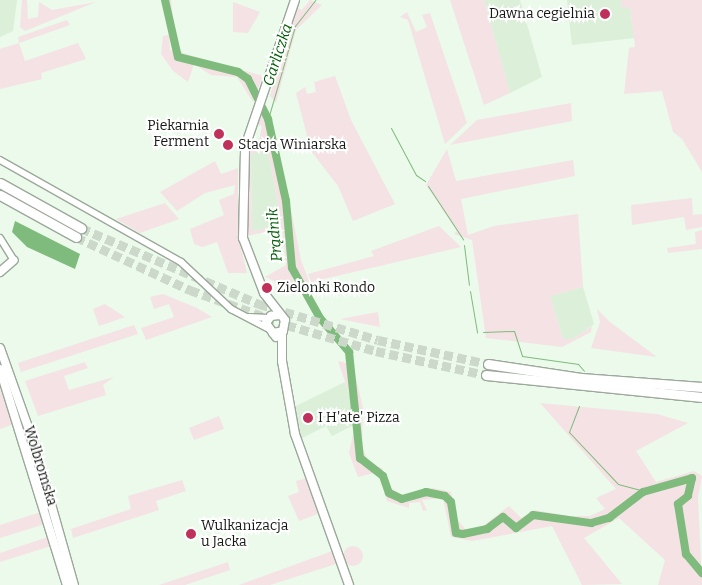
<!DOCTYPE html>
<meta charset="utf-8">
<style>
body{margin:0}
#map{position:relative;width:702px;height:585px;overflow:hidden;background:#ebfaea;font-family:Bitter,serif}
div>[style]{position:absolute}
.built>*{inset:0;background:#dbefd9}
.green>*{inset:0;background:#f4e2e5}
.round{border-radius:50%}
.water>*{inset:0;background:#7fbb7c}
.stream>*{height:1px;margin:-0.5px;padding:0 0.5px;transform-origin:0.5px;border-radius:0.5px;background:#7fbb7c}
.river>*{height:8px;margin:-4px;padding:0 4px;transform-origin:4px;border-radius:4px;background:#7fbb7c}
.highway-tunnel>*{height:9px;margin-top:-4.5px;transform-origin:0;background:repeating-linear-gradient(90deg,#cbd8ca 0 9px,transparent 0 13.5px)}
.roads{filter:drop-shadow(1px 0 #9ba89a) drop-shadow(-1px 0 #9ba89a) drop-shadow(0 1px #9ba89a) drop-shadow(0 -1px #9ba89a)}
.minor>*{height:6px;margin:-3px;padding:0 3px;transform-origin:3px;border-radius:3px;background:#fff}
.major>*{height:8px;margin:-4px;padding:0 4px;transform-origin:4px;border-radius:4px;background:#fff}
.highway>*{height:9px;margin:-4.5px;padding:0 4.5px;transform-origin:4.5px;border-radius:4.5px;background:#fff}
.dots>*{width:14px;height:14px;translate:-50% -50%;box-sizing:border-box;border:2px solid #fff;border-radius:50%}
span{translate:-50% -50%;white-space:nowrap;text-align:center;line-height:1.15;-webkit-text-stroke:4px #fff;paint-order:stroke}
.poi-label{font-size:14px;color:#141913}
.right{translate:-100% -50%;text-align:right}
.left{translate:0 -50%;text-align:left}
.street-label{font-size:14px;color:#141913}
.water-label{font-size:15px;color:#005d05;font-style:italic}
</style>
<div id="map">
<div class="built">
<i style="clip-path:polygon(0 0,17px 0,13px 31px,0 37px)"></i>
<i style="clip-path:polygon(484px 0,520px 0,542px 77px,510px 93px)"></i>
<i style="clip-path:polygon(567px 0,621px 0,622px 7px,630px 7px,634px 38px,572px 45px)"></i>
<i style="clip-path:polygon(268px 150px,282px 226px,252px 231px,251px 153px)"></i>
<i style="clip-path:polygon(583px 287px,594px 324px,573px 339px,563px 339px,550px 296px)"></i>
<i style="clip-path:polygon(345px 382px,357px 417px,354px 425px,332px 436px,326px 426px,300px 439px,292px 408px)"></i>
</div>
<div class="green">
<i style="clip-path:polygon(22px 0,27px 0,28px 19px,38px 17px,39px 2px,52px 10px,96px 2px,25px 31px,20px 27px)"></i>
<i style="clip-path:polygon(162px 0,171px 0,176px 45px,183px 53px,263px 76px,253px 102px,237px 77px,211px 75px,194px 64px,188px 82px,173px 71px,161px 54px,163px 36px,169px 35px,170px 51px,173px 50px,171px 20px)"></i>
<i style="clip-path:polygon(310px 0,322px 5px,296px 30px,276px 103px,270px 96px,295px 7px,302px 10px)"></i>
<i style="clip-path:polygon(450px 0,484px 0,510px 93px,484px 105px)"></i>
<i style="clip-path:polygon(621px 0,702px 0,702px 172px,682px 139px,673px 132px,662px 91px,624px 94px,629px 48px,635px 47px,630px 7px,622px 8px)"></i>
<i style="clip-path:polygon(233px 2px,260px 12px,248px 33px,233px 32px)"></i>
<i style="clip-path:polygon(407px 12px,416px 32px,427px 27px,422px 15px,430px 13px,467px 123px,445px 144px,408px 20px,400px 17px)"></i>
<i style="clip-path:polygon(67px 20px,70px 25px,19px 43px,25px 61px,78px 43px,86px 59px,41px 73px,42px 79px,0 89px,0 49px,19px 43px,18px 37px)"></i>
<i style="clip-path:polygon(335px 76px,351px 120px,395px 204px,353px 221px,338px 186px,311px 151px,296px 93px,305px 87px,307px 94px,316px 92px,314px 82px)"></i>
<i style="clip-path:polygon(571px 103px,572px 121px,450px 145px,477px 120px)"></i>
<i style="clip-path:polygon(261px 109px,282px 189px,288px 262px,296px 291px,265px 277px,286px 265px,282px 228px,247px 236px,249px 147px,251px 145px,257px 152px,251px 154px,252px 231px,282px 226px,268px 150px,264px 151px,259px 141px,262px 126px,255px 124px)"></i>
<i style="clip-path:polygon(447px 149px,456px 181px,573px 160px,575px 176px,461px 199px,468px 235px,494px 226px,578px 214px,583px 287px,550px 296px,563px 339px,573px 339px,592px 326px,591px 332px,562px 347px,486px 338px,472px 240px,454px 234px,457px 231px,426px 185px)"></i>
<i style="clip-path:polygon(215px 161px,221px 174px,238px 168px,238px 235px,247px 273px,228px 273px,217px 242px,202px 247px,194px 244px,190px 229px,224px 215px,219px 200px,234px 194px,235px 185px,205px 193px,177px 211px,160px 192px)"></i>
<i style="clip-path:polygon(285px 180px,301px 260px,314px 295px,308px 294px,293px 264px)"></i>
<i style="clip-path:polygon(692px 198px,693px 215px,702px 214px,702px 227px,686px 230px,684px 217px,632px 225px,631px 205px)"></i>
<i style="clip-path:polygon(165px 203px,179px 219px,140px 233px,116px 219px)"></i>
<i style="clip-path:polygon(439px 226px,461px 247px,311px 282px,308px 274px,374px 256px,371px 251px)"></i>
<i style="clip-path:polygon(702px 230px,702px 249px,668px 253px,667px 248px,696px 244px,695px 232px)"></i>
<i style="clip-path:polygon(163px 294px,197px 308px,212px 317px,146px 340px,141px 328px,174px 317px,169px 304px,154px 309px,150px 297px)"></i>
<i style="clip-path:polygon(105px 304px,125px 317px,99px 326px,93px 309px)"></i>
<i style="clip-path:polygon(597px 309px,610px 322px,657px 357px,591px 348px,600px 322px)"></i>
<i style="clip-path:polygon(378px 312px,380px 327px,340px 319px)"></i>
<i style="clip-path:polygon(134px 325px,138px 334px,21px 372px,18px 363px)"></i>
<i style="clip-path:polygon(338px 361px,353px 365px,363px 408px,362px 446px,369px 463px,382px 468px,390px 487px,401px 495px,433px 488px,451px 492px,457px 519px,466px 530px,483px 526px,509px 506px,521px 518px,534px 510px,570px 516px,590px 516px,605px 509px,596px 498px,616px 489px,540px 403px,657px 414px,688px 423px,636px 451px,656px 482px,694px 471px,702px 476px,698px 497px,702px 585px,658px 585px,665px 560px,619px 518px,584px 538px,622px 584px,582px 585px,552px 526px,472px 541px,451px 537px,443px 498px,422px 500px,427px 510px,423px 511px,420px 502px,409px 503px,409px 508px,387px 501px,381px 478px,374px 473px,358px 477px,349px 453px,357px 417px)"></i>
<i style="clip-path:polygon(85px 362px,88px 368px,64px 376px,69px 390px,114px 377px,103px 385px,106px 395px,38px 416px,25px 381px)"></i>
<i style="clip-path:polygon(0 388px,14px 424px,0 429px)"></i>
<i style="clip-path:polygon(219px 416px,224px 429px,194px 440px,189px 428px)"></i>
<i style="clip-path:polygon(307px 478px,320px 513px,299px 521px,288px 496px,299px 492px,296px 481px)"></i>
<i style="clip-path:polygon(182px 480px,186px 491px,156px 501px,159px 510px,73px 538px,71px 529px,131px 509px,128px 496px)"></i>
<i style="clip-path:polygon(41px 512px,45px 524px,0 538px,0 525px)"></i>
<i style="clip-path:polygon(48px 537px,51px 546px,0 562px,0 553px)"></i>
<i class="round" style="left:343px;top:546px;width:20px;height:20px"></i>
<i style="clip-path:polygon(335px 550px,339px 563px,270px 585px,239px 585px)"></i>
<i style="clip-path:polygon(228px 562px,230px 570px,185px 585px,159px 585px)"></i>
</div>
<div class="water">
<i style="clip-path:polygon(15px 221px,80px 254px,75px 269px,27px 247px,12px 232px)"></i>
</div>
<div class="stream">
<i style="left:268px;top:119px;width:97px;rotate:-73.8deg"></i>
<i style="left:295px;top:26px;width:33px;rotate:-52deg"></i>
<i style="left:391px;top:128px;width:53px;rotate:62deg"></i>
<i style="left:416px;top:175px;width:11px;rotate:34deg"></i>
<i style="left:428px;top:186px;width:64px;rotate:56.6deg"></i>
<i style="left:464px;top:245px;width:40px;rotate:82.9deg"></i>
<i style="left:470px;top:291px;width:42px;rotate:80.3deg"></i>
<i style="left:483px;top:332px;width:31px;rotate:-2deg"></i>
<i style="left:514px;top:331px;width:26px;rotate:72deg"></i>
<i style="left:522px;top:356px;width:57px;rotate:8.1deg"></i>
<i style="left:578px;top:364px;width:9px;rotate:49deg"></i>
<i style="left:579px;top:406px;width:28px;rotate:111deg"></i>
<i style="left:569px;top:432px;width:71px;rotate:46.7deg"></i>
<i style="left:618px;top:484px;width:27px;rotate:15deg"></i>
</div>
<div class="river">
<i style="left:165px;top:0;width:58px;rotate:77.2deg"></i>
<i style="left:178px;top:57px;width:62px;rotate:14deg"></i>
<i style="left:238px;top:72px;width:12px;rotate:35deg"></i>
<i style="left:248px;top:79px;width:45px;rotate:63.4deg"></i>
<i style="left:268px;top:119px;width:84px;rotate:77.6deg"></i>
<i style="left:286px;top:201px;width:67px;rotate:84.9deg"></i>
<i style="left:292px;top:268px;width:57px;rotate:60.8deg"></i>
<i style="left:320px;top:318px;width:45px;rotate:49.5deg"></i>
<i style="left:349px;top:352px;width:107px;rotate:84.1deg"></i>
<i style="left:360px;top:458px;width:29px;rotate:38deg"></i>
<i style="left:383px;top:476px;width:18px;rotate:71deg"></i>
<i style="left:389px;top:493px;width:14px;rotate:25deg"></i>
<i style="left:402px;top:499px;width:25px;rotate:-16deg"></i>
<i style="left:426px;top:492px;width:19px;rotate:12deg"></i>
<i style="left:445px;top:496px;width:8px;rotate:45deg"></i>
<i style="left:451px;top:502px;width:31px;rotate:81deg"></i>
<i style="left:456px;top:533px;width:7px;rotate:8deg"></i>
<i style="left:463px;top:534px;width:25px;rotate:-12deg"></i>
<i style="left:487px;top:529px;width:20px;rotate:-37deg"></i>
<i style="left:503px;top:517px;width:17px;rotate:40deg"></i>
<i style="left:516px;top:528px;width:21px;rotate:-37deg"></i>
<i style="left:533px;top:515px;width:59px;rotate:7.9deg"></i>
<i style="left:591px;top:523px;width:19px;rotate:-16deg"></i>
<i style="left:609px;top:518px;width:43px;rotate:-37.4deg"></i>
<i style="left:643px;top:492px;width:51px;rotate:-15.9deg"></i>
<i style="left:692px;top:478px;width:18px;rotate:103deg"></i>
<i style="left:688px;top:496px;width:13px;rotate:141deg"></i>
<i style="left:678px;top:504px;width:51px;rotate:80.9deg"></i>
<i style="left:686px;top:554px;width:25px;rotate:50deg"></i>
</div>
<div class="highway-tunnel">
<i style="left:81px;top:228px;width:194px;rotate:23.1deg"></i>
<i style="left:259px;top:304px;width:124px;rotate:16.8deg"></i>
<i style="left:378px;top:340px;width:113px;rotate:12.3deg"></i>
<i style="left:76px;top:237px;width:126px;rotate:24.9deg"></i>
<i style="left:190px;top:290px;width:103px;rotate:19.8deg"></i>
<i style="left:287px;top:325px;width:93px;rotate:16.3deg"></i>
<i style="left:376px;top:351px;width:113px;rotate:12.3deg"></i>
</div>
<div class="roads">
<div class="minor">
<i style="left:0;top:160px;width:208px;rotate:29.4deg"></i>
<i style="left:181px;top:262px;width:69px;rotate:43.2deg"></i>
<i style="left:231px;top:309px;width:41px;rotate:27.8deg"></i>
<i style="left:0;top:238px;width:26px;rotate:58deg"></i>
<i style="left:249px;top:317px;width:19px;rotate:3deg"></i>
</div>
<div class="major">
<i style="left:0;top:272px;width:18px;rotate:-41deg"></i>
<i style="left:282px;top:332px;width:29px;rotate:90deg"></i>
<i style="left:282px;top:361px;width:74px;rotate:79.9deg"></i>
<i style="left:295px;top:434px;width:160px;rotate:70.3deg"></i>
<i style="left:273px;top:333px;width:10px;rotate:-11deg"></i>
<i style="left:283px;top:331px;width:11px;rotate:-80deg"></i>
<i style="left:285px;top:320px;width:34px;rotate:-128deg"></i>
<i style="left:264px;top:293px;width:59px;rotate:-110.9deg"></i>
<i style="left:243px;top:238px;width:91px;rotate:-88.7deg"></i>
<i style="left:245px;top:147px;width:155px;rotate:-71.2deg"></i>
<i style="left:276px;top:337px;width:17px;rotate:-126deg"></i>
<i style="left:266px;top:323px;width:9px;rotate:-54deg"></i>
<i style="left:271px;top:316px;width:8px;rotate:-7deg"></i>
<i style="left:0;top:348px;width:102px;rotate:70.5deg"></i>
<i style="left:34px;top:444px;width:147px;rotate:74.2deg"></i>
<i style="left:0;top:369px;width:226px;rotate:72.8deg"></i>
</div>
<div class="highway">
<i style="left:0;top:183px;width:93px;rotate:29.1deg"></i>
<i style="left:0;top:195px;width:87px;rotate:28.9deg"></i>
<i style="left:488px;top:364px;width:94px;rotate:8.6deg"></i>
<i style="left:581px;top:378px;width:121px;rotate:4.3deg"></i>
<i style="left:486px;top:375px;width:217px;rotate:5.8deg"></i>
</div>
</div>
<div class="dots">
<i style="left:605px;top:14px;background:#bf305a"></i>
<i style="left:219px;top:134px;background:#bf305a"></i>
<i style="left:228px;top:145px;background:#bf305a"></i>
<i style="left:267px;top:288px;background:#bf305a"></i>
<i style="left:308px;top:418px;background:#bf305a"></i>
<i style="left:191px;top:534px;background:#bf305a"></i>
</div>
<div class="poi-label">
<span class="right" style="left:595px;top:14px">Dawna cegielnia</span>
<span class="right" style="left:209px;top:134px">Piekarnia<br>Ferment</span>
<span class="left" style="left:238px;top:145px">Stacja Winiarska</span>
<span class="left" style="left:277px;top:288px">Zielonki Rondo</span>
<span class="left" style="left:318px;top:418px">I H'ate' Pizza</span>
<span class="left" style="left:201px;top:534px">Wulkanizacja<br>u Jacka</span>
</div>
<div class="street-label">
<span style="left:40px;top:466px;rotate:73deg">Wolbromska</span>
</div>
<div class="water-label">
<span style="left:278px;top:55px;rotate:-72deg">Garliczka</span>
<span style="left:275px;top:235px;rotate:-95deg">Prądnik</span>
</div>
</div>
